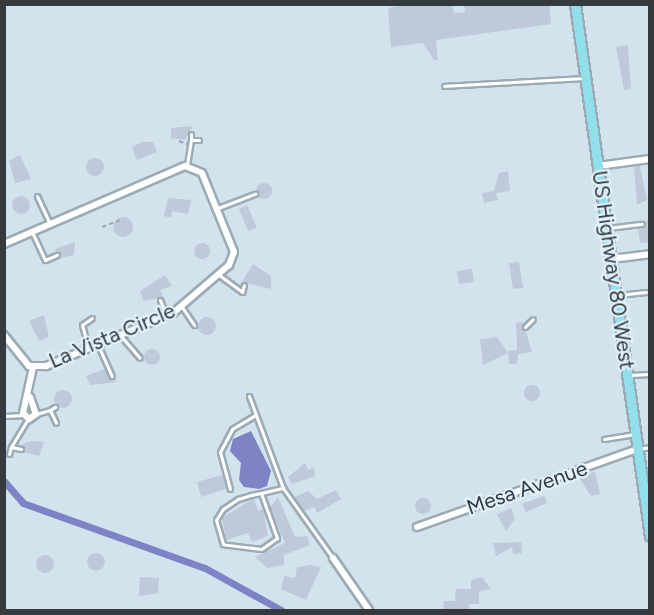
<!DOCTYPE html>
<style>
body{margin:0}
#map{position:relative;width:654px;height:615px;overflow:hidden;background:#d2e3ee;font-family:Figtree,sans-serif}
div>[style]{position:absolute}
.water>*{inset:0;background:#7e83c6}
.canal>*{height:7px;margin:-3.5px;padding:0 3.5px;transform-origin:3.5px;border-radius:3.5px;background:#7e83c6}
.building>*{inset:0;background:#bfc9d8}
.round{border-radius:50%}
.path>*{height:1.5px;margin-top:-0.75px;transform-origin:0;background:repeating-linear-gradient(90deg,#9aa7b0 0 4.5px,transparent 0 7.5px)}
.roads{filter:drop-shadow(2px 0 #9babb5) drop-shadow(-2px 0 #9babb5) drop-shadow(0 2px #9babb5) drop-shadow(0 -2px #9babb5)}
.lane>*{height:3px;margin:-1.5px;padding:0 1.5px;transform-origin:1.5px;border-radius:1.5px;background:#fff}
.street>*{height:6px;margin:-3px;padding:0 3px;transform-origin:3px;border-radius:3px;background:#fff}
.primary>*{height:9px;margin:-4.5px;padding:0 4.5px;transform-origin:4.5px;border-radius:4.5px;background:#92dfec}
span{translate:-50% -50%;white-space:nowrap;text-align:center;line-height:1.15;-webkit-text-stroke:4.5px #e0f1fb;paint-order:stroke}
.street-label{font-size:21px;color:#343a3e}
.frame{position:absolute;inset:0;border:6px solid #343a3e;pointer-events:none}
</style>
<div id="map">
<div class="water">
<i style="clip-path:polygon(251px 431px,271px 471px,267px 486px,259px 489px,244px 487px,239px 480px,241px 463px,230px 451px,233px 439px)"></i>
</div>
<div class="canal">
<i style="left:4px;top:481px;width:29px;rotate:49deg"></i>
<i style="left:23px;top:503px;width:193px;rotate:19.7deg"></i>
<i style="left:205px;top:568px;width:87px;rotate:28.9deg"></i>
</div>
<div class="building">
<i style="clip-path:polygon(411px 4px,452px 4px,454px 13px,465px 12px,464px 4px,549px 4px,551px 24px,436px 40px,438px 60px,434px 60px,423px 43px,391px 47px,388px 8px)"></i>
<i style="clip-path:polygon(628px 45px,631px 89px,624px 90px,616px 47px)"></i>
<i style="clip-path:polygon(193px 126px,185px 140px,171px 138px,171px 128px)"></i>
<i style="clip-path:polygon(142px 142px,153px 142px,157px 152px,137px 160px,132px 147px)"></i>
<i style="clip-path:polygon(20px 155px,31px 179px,15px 183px,9px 161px)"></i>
<i class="round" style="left:86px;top:158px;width:18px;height:18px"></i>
<i style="clip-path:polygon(640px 166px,647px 200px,637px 205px,634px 167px)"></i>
<i style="clip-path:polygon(508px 171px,510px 191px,496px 193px,498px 200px,484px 203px,482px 193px,494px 191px,499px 173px)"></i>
<i class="round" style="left:256px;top:183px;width:16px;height:16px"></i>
<i class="round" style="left:12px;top:196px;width:18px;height:18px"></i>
<i style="clip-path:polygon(168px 198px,191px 200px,188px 214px,172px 211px,171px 218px,164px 216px)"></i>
<i style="clip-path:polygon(247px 205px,257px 228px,248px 231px,239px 209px)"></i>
<i class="round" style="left:113px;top:217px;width:20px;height:20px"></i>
<i style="clip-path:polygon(648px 220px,650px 242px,640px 243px,638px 228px)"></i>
<i style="clip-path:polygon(75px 242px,74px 255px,60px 258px,55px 249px)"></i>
<i class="round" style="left:194px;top:243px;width:16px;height:16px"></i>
<i style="clip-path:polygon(519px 262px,523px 288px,513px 289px,509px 263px)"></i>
<i style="clip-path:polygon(253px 264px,271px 276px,271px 289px,242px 282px)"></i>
<i style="clip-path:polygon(472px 269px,474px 282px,459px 284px,457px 271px)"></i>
<i style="clip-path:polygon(165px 275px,172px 286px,160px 290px,163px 297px,144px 301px,140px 291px)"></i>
<i style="clip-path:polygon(44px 315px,49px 337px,39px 341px,29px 321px)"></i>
<i class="round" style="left:198px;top:317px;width:18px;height:18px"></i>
<i style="clip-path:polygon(523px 322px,532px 352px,518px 354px,517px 364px,509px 364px,508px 351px,517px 350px,516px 323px)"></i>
<i style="clip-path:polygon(497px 337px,508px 353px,483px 365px,480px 339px)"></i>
<i class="round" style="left:144px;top:349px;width:16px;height:16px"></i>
<i style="clip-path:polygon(105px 369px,117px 382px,90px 385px,86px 376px)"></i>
<i class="round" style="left:524px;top:385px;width:16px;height:16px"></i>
<i class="round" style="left:54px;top:390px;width:18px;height:18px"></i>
<i style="clip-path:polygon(32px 441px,44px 442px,39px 456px,23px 452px,22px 444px)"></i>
<i style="clip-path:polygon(305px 463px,308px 470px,314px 467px,315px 476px,292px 484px,288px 477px)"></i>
<i style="clip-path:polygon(595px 472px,600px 494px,591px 496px,578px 476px)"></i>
<i style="clip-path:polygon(222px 475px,226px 489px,201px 497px,197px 482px)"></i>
<i style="clip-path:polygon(336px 490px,341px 499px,317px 513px,314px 507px,304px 511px,294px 497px,308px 491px,317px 499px)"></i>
<i style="clip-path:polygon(544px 496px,547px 503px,526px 512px,522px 504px)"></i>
<i style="clip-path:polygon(278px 497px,295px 537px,307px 536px,310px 545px,284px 555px,284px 565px,267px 568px,255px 557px,285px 543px,270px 507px)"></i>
<i class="round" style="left:415px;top:498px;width:16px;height:16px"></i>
<i style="clip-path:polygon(254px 498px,258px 511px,263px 509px,268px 536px,252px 542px,248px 533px,226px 540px,222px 518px)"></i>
<i style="clip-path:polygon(511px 508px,515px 519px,506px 531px,497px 514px)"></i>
<i style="clip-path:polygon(521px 542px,522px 553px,513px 554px,512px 547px,496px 556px,493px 543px)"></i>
<i class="round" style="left:87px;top:553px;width:18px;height:18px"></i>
<i class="round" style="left:36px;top:555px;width:18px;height:18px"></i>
<i style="clip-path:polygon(311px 565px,321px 567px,306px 600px,281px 589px,284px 576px,295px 578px,297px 567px)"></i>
<i style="clip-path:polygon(140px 577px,159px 578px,158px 593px,139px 596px)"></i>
<i style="clip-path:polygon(482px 577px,491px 589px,479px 591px,479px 604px,469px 604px,469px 610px,443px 610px,444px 601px,455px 601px,456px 589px,471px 589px,471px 580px)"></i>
</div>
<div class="path">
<i style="left:179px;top:141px;width:9px;rotate:21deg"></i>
<i style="left:102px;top:227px;width:19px;rotate:-21deg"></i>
</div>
<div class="roads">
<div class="lane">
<i style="left:444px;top:86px;width:139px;rotate:-3.3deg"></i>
<i style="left:191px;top:134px;width:6px;rotate:90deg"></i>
<i style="left:187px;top:165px;width:25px;rotate:-81deg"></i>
<i style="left:191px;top:140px;width:8px"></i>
<i style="left:37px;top:196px;width:31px;rotate:65deg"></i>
<i style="left:218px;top:208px;width:40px;rotate:-21deg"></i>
<i style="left:608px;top:228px;width:34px;rotate:-7deg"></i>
<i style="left:32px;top:232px;width:31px;rotate:65deg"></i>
<i style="left:45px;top:260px;width:13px;rotate:-23deg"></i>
<i style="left:219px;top:275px;width:29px;rotate:36deg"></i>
<i style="left:242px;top:292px;width:7px;rotate:-74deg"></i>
<i style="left:618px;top:295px;width:28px;rotate:-6deg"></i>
<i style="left:160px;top:300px;width:16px;rotate:68deg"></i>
<i style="left:182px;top:307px;width:22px;rotate:56deg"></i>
<i style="left:525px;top:327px;width:11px;rotate:-45deg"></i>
<i style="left:120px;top:335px;width:30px;rotate:49deg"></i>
<i style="left:98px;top:345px;width:34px;rotate:66deg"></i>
<i style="left:88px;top:347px;width:23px;rotate:-105deg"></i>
<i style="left:82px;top:325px;width:12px;rotate:-35deg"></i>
<i style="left:629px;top:375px;width:21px;rotate:-3deg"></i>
<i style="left:249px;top:396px;width:98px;rotate:69.7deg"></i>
<i style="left:283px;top:488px;width:86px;rotate:54.5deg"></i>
<i style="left:50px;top:410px;width:6px;rotate:-31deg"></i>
<i style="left:36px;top:414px;width:15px;rotate:-16deg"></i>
<i style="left:50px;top:410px;width:14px;rotate:65deg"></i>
<i style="left:4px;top:416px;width:20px;rotate:-3deg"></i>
<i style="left:604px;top:439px;width:30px;rotate:-9deg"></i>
<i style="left:21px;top:449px;width:10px;rotate:-169deg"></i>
<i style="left:11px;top:447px;width:31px;rotate:-59deg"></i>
<i style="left:639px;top:449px;width:11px;rotate:-10deg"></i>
<i style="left:9px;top:454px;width:7px;rotate:-74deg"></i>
<i style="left:230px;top:489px;width:38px;rotate:-105deg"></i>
<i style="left:220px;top:452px;width:26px;rotate:-62deg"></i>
<i style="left:232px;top:429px;width:27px;rotate:-31deg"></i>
<i style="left:261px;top:493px;width:48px;rotate:70.4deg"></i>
<i style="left:277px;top:538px;width:19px;rotate:145deg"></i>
<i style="left:261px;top:549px;width:38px;rotate:-173deg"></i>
<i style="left:223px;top:544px;width:25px;rotate:-106deg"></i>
<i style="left:216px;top:520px;width:13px;rotate:-58deg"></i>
<i style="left:223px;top:509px;width:18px;rotate:-34deg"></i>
<i style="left:238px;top:499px;width:14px;rotate:-17deg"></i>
<i style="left:251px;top:495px;width:10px;rotate:-11deg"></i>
<i style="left:261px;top:493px;width:23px;rotate:-13deg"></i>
</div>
<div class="street">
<i style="left:598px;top:166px;width:52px;rotate:-7.7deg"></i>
<i style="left:4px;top:244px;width:197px;rotate:-23.3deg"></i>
<i style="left:185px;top:166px;width:18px;rotate:22deg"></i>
<i style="left:202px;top:173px;width:85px;rotate:67.9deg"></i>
<i style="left:234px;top:252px;width:14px;rotate:111deg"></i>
<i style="left:229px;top:265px;width:74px;rotate:139.4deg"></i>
<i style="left:173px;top:313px;width:138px;rotate:157.3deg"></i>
<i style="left:46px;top:366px;width:17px;rotate:180deg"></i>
<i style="left:29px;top:366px;width:40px;rotate:-129deg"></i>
<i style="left:611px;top:259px;width:39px;rotate:-7deg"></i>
<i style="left:30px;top:397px;width:18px;rotate:71deg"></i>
<i style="left:36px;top:414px;width:9px;rotate:144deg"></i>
<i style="left:29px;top:419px;width:8px;rotate:-135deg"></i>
<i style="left:23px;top:413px;width:47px;rotate:-77.7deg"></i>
<i style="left:417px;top:527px;width:233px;rotate:-19.5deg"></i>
<i style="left:333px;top:558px;width:63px;rotate:55.3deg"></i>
</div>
<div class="primary">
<i style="left:575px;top:4px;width:537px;rotate:81.98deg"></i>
</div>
</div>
<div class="street-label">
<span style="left:613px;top:270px;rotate:82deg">US Highway 80 West</span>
<span style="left:112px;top:336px;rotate:-23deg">La Vista Circle</span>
<span style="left:527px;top:488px;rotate:-19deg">Mesa Avenue</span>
</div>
<div class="frame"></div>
</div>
